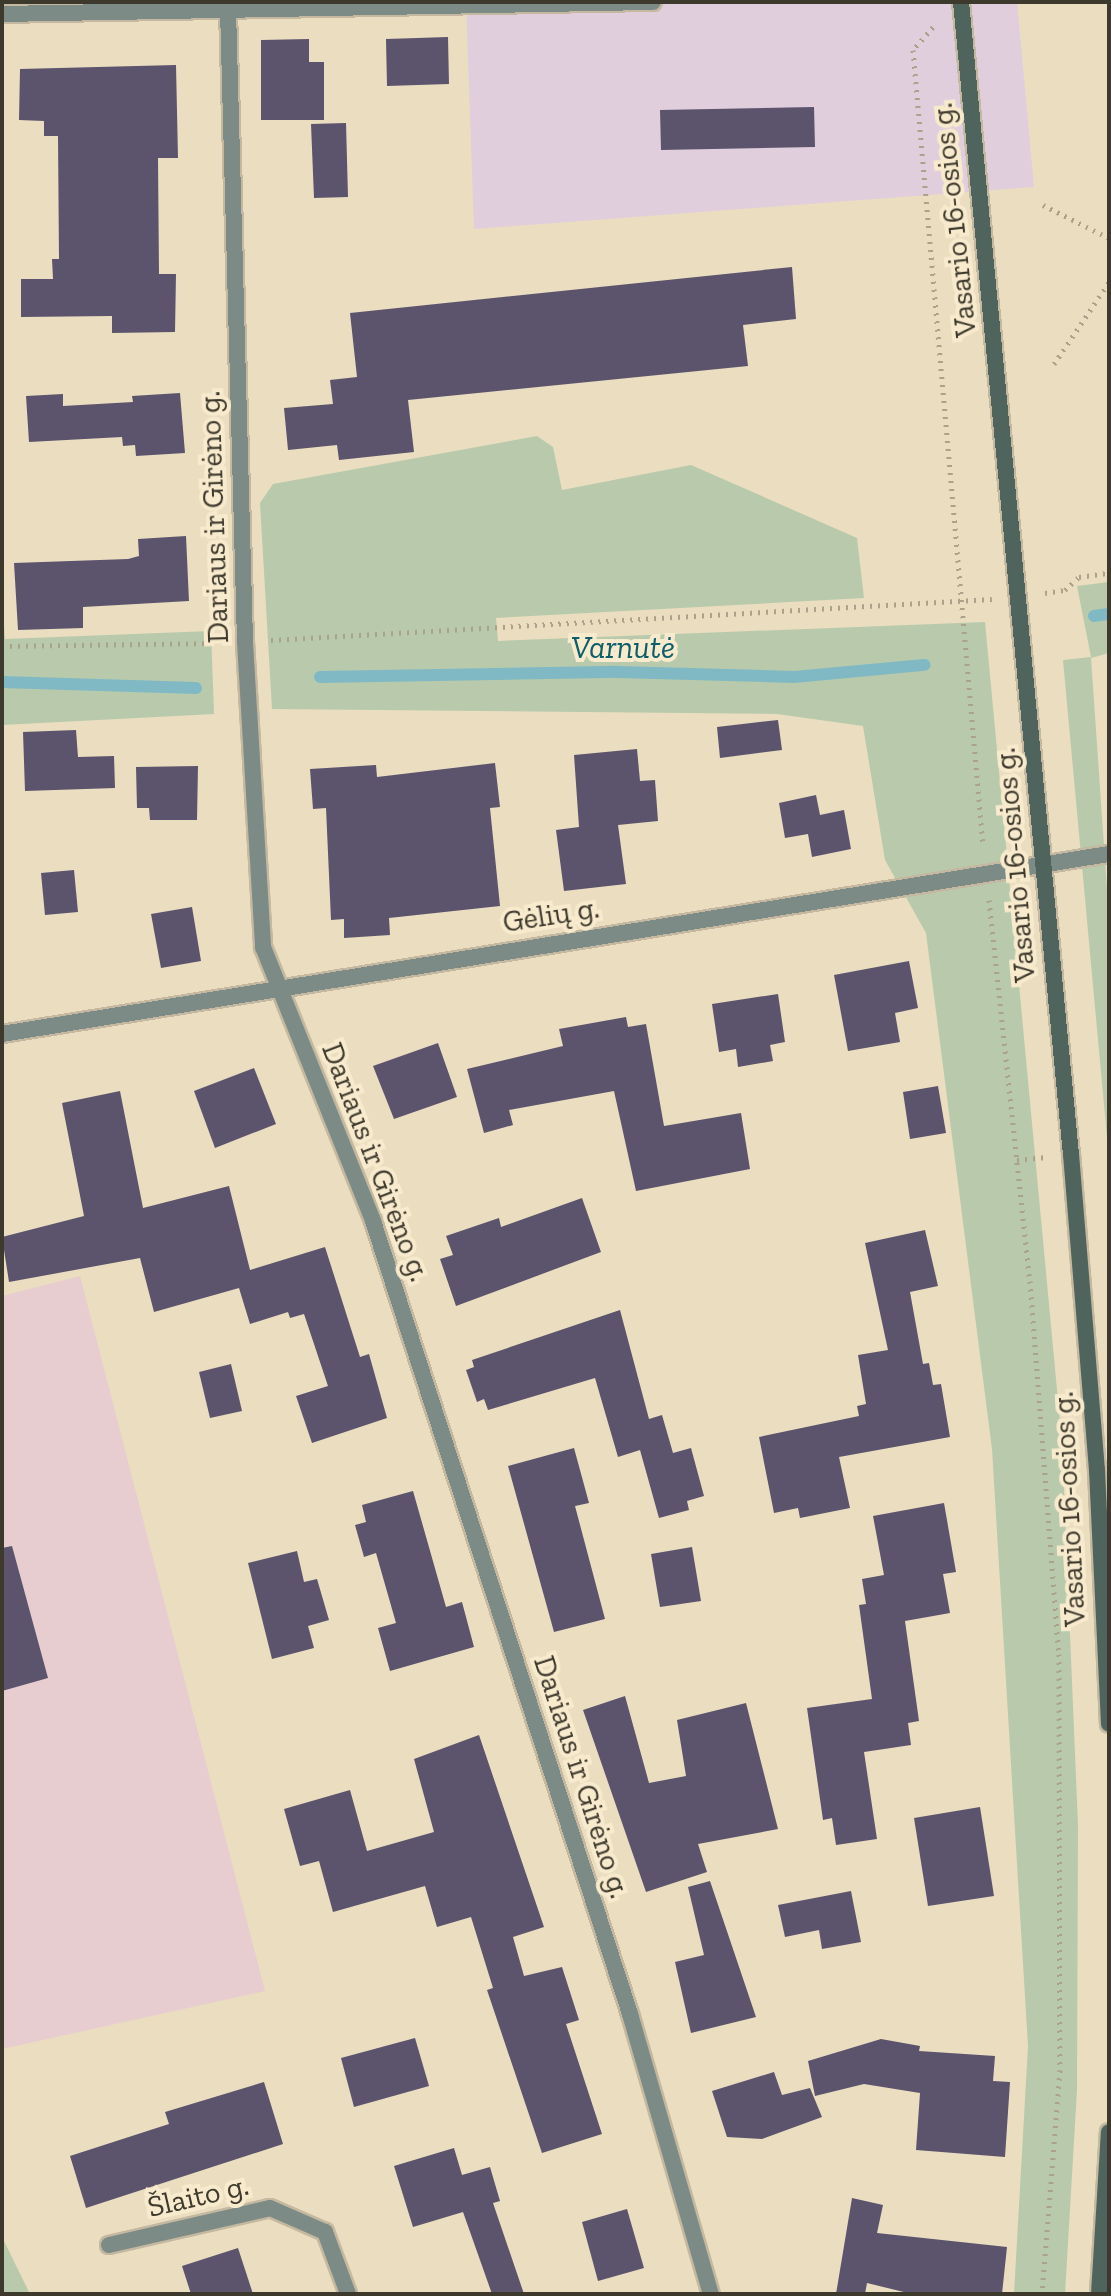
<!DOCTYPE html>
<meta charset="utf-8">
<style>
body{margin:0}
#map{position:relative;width:1111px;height:2296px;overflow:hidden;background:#eaddc0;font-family:"Zilla Slab",serif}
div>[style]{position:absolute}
.commercial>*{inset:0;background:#e1cedd}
.education>*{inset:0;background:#e7cdcf}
.green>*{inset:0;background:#b8caab}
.stream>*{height:12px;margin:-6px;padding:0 6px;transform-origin:6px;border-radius:6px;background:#80b9c4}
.building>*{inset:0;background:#5c546d}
.path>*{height:5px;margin-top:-2.5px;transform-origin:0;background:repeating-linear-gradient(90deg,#aca28b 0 2px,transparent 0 8px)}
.roads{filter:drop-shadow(2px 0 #c4b9a0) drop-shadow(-2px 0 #c4b9a0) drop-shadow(0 2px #c4b9a0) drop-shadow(0 -2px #c4b9a0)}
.minor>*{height:16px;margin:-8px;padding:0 8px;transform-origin:8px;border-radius:8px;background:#7d8b86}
.secondary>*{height:16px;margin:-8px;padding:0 8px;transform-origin:8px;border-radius:8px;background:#4f645c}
span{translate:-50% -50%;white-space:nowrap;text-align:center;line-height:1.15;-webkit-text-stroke:8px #f7eacd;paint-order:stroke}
.street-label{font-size:30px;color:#3e392d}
.water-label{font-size:32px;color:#0d5d6a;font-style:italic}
.frame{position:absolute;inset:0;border:4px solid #3e392d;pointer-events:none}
</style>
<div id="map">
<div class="commercial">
<i style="clip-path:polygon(466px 2px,1017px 2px,1034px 187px,474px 229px)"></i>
</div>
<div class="education">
<i style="clip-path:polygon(80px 1276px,265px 1991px,2px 2049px,2px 1296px)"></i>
</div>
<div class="green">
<i style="clip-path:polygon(537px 436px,553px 447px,562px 490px,691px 465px,857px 538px,864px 598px,496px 618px,498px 641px,985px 622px,1062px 1443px,1078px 1825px,1077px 2090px,1065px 2294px,1014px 2294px,1028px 2046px,992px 1449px,926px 933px,885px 860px,863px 726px,777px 714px,272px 709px,260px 503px,273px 484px)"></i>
<i style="clip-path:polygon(1109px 582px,1109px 653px,1091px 658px,1109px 918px,1109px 1159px,1063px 660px,1091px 657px,1077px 586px)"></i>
<i style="clip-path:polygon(2px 597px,5px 639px,211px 631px,214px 714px,2px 725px)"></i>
<i style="clip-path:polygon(2px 2237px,30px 2294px,2px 2294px)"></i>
</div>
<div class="stream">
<i style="left:1094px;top:616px;width:15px;rotate:-8deg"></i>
<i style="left:320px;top:677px;width:298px;rotate:-1deg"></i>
<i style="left:618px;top:672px;width:176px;rotate:1.6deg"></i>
<i style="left:794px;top:677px;width:131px;rotate:-5.3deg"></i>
<i style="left:2px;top:682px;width:194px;rotate:1.8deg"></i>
</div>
<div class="building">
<i style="clip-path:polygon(448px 37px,449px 84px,387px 86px,386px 39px)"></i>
<i style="clip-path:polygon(309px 39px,309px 62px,324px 62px,324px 120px,261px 120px,261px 40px)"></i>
<i style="clip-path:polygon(176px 65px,178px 158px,158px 158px,159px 274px,176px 274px,175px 332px,112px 333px,112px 316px,21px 317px,21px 279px,53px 279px,52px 259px,59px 259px,58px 136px,44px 136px,44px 121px,19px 120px,20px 69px)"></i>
<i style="clip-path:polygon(814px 107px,815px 147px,661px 150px,660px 110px)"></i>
<i style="clip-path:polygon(346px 123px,348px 197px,314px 198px,311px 124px)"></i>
<i style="clip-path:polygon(792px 267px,796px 319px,743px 325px,748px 366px,408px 400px,414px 452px,339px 460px,337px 445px,288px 450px,284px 408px,333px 404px,330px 380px,357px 377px,350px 313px)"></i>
<i style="clip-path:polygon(180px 393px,185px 453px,136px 456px,135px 445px,123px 446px,122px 437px,29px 442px,26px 396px,63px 394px,63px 406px,133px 402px,132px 396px)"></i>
<i style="clip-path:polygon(186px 536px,189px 601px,83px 607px,83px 628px,18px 630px,14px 563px,128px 559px,139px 556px,138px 539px)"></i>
<i style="clip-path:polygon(778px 720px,782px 750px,720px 758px,717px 727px)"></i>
<i style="clip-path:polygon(76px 730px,78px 757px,114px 756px,115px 788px,25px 791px,23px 732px)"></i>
<i style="clip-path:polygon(637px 749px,640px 781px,655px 780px,658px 821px,618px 825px,626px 884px,564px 891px,556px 830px,579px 827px,574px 755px)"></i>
<i style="clip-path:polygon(495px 763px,500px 807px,490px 808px,500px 906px,389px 918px,390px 935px,344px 938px,344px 919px,331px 920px,326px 808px,313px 809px,310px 769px,376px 765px,377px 777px)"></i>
<i style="clip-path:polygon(198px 766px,197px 820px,150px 820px,149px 808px,137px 808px,136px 767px)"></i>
<i style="clip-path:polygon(816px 795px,820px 815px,844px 810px,851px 849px,812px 857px,808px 834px,785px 838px,779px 803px)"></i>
<i style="clip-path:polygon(74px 870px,78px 912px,45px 915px,41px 873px)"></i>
<i style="clip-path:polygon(192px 907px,201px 961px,161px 968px,151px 914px)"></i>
<i style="clip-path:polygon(909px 961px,918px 1008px,895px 1013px,900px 1042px,848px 1051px,834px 975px)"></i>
<i style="clip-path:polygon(778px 994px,785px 1042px,770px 1045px,773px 1061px,738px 1067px,736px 1049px,719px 1052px,712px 1004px)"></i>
<i style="clip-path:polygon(626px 1017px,628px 1027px,646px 1024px,664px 1126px,741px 1113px,750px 1169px,636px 1191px,614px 1091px,509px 1110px,513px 1125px,484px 1133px,467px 1069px,563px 1046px,559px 1029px)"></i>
<i style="clip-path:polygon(438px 1043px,457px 1097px,394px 1119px,373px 1066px)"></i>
<i style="clip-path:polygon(254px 1068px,276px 1124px,215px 1148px,194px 1091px)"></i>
<i style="clip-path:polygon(938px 1086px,946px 1133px,910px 1139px,903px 1092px)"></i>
<i style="clip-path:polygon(120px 1091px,143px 1208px,229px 1186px,250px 1270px,325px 1247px,360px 1357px,369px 1354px,387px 1418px,312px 1443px,296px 1396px,328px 1386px,304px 1314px,290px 1318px,288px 1312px,250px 1324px,239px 1288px,154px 1312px,140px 1258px,9px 1282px,2px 1237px,84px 1216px,62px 1103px)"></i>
<i style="clip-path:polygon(582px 1198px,601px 1252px,456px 1306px,440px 1259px,453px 1255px,446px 1236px,499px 1218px,501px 1227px)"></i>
<i style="clip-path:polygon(925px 1230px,938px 1286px,910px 1292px,923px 1364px,929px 1363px,933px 1385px,941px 1384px,950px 1437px,839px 1457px,850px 1508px,800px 1518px,798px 1508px,774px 1513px,759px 1437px,859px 1416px,857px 1406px,866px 1404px,858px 1355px,888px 1350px,865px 1243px)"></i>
<i style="clip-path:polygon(620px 1310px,649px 1419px,662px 1415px,673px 1453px,691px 1448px,704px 1496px,687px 1501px,689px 1510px,659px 1518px,640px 1450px,618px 1457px,595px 1378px,488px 1410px,484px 1399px,477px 1402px,466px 1370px,474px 1367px,472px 1360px)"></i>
<i style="clip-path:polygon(231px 1364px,242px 1411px,210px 1418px,199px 1372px)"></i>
<i style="clip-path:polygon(574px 1448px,589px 1503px,575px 1506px,605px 1619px,554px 1632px,508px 1466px)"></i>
<i style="clip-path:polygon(413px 1491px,446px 1607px,462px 1602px,474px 1647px,390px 1671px,378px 1628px,396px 1623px,376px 1553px,364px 1557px,355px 1525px,366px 1522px,362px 1505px)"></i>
<i style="clip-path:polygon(944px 1503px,956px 1572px,943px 1574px,950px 1613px,905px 1621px,919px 1721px,908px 1723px,911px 1745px,864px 1752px,877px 1839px,836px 1845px,832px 1818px,823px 1820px,807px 1708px,872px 1699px,859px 1605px,866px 1604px,862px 1579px,884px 1575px,873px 1516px)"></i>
<i style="clip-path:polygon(12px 1546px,48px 1678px,2px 1691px,2px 1548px)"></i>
<i style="clip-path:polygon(692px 1547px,701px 1601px,660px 1607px,651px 1554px)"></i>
<i style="clip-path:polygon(297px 1551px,304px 1582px,317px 1579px,329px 1620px,308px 1626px,314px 1648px,272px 1659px,248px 1563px)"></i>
<i style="clip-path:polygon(625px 1696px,649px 1783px,686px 1776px,677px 1720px,746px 1703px,778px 1829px,698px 1844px,707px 1872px,646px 1892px,583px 1710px)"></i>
<i style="clip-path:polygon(479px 1735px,544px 1927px,513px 1937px,524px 1976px,562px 1967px,579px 2020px,566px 2024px,602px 2134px,542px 2153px,487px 1990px,493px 1988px,471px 1917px,437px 1927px,425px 1886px,333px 1912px,319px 1861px,300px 1866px,284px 1809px,350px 1790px,367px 1851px,434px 1832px,414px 1759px)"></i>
<i style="clip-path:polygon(980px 1807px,994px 1896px,928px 1906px,914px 1818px)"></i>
<i style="clip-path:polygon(710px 1881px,756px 2017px,691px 2033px,675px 1962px,704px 1955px,688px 1887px)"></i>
<i style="clip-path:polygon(851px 1891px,861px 1942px,822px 1949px,819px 1930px,785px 1937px,778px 1905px)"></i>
<i style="clip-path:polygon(415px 2038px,429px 2086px,354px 2107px,341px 2058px)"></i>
<i style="clip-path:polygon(881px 2039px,920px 2046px,919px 2051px,995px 2056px,993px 2081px,1010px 2082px,1005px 2157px,916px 2150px,920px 2093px,864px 2084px,815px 2096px,808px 2061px)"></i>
<i style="clip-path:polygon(774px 2072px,782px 2095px,810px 2088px,822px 2117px,762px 2139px,727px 2137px,712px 2091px)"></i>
<i style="clip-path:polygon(264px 2082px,283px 2144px,86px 2208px,70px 2156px,169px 2124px,165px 2112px)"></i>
<i style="clip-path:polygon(454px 2148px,462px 2175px,490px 2167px,500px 2201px,493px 2203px,524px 2294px,492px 2294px,463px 2212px,413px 2227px,394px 2166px)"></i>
<i style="clip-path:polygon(852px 2198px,883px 2205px,877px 2233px,1007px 2247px,1002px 2294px,912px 2294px,867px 2283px,865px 2294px,836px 2294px)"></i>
<i style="clip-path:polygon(627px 2209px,644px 2268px,598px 2281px,582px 2222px)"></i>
<i style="clip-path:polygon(238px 2248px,253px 2294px,191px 2294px,182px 2266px)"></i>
</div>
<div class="path">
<i style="left:933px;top:27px;width:30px;rotate:131deg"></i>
<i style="left:913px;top:50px;width:799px;rotate:84.97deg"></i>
<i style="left:1043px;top:205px;width:74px;rotate:26.6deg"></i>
<i style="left:1054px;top:364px;width:99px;rotate:-56.1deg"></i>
<i style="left:1045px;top:593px;width:20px;rotate:-9deg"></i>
<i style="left:1065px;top:590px;width:19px;rotate:-43deg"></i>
<i style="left:1079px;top:577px;width:30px;rotate:-8deg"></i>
<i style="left:271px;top:640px;width:722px;rotate:-3.25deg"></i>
<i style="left:2px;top:646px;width:215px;rotate:-0.8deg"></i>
<i style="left:989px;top:900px;width:383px;rotate:83.9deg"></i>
<i style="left:1030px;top:1281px;width:374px;rotate:85.6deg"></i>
<i style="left:1059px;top:1654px;width:416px;rotate:89.9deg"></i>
<i style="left:1060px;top:2070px;width:225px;rotate:94.6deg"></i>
<i style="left:1017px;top:1160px;width:27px;rotate:-6deg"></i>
</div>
<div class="roads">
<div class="minor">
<i style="left:228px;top:9px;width:633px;rotate:88.46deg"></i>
<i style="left:245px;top:642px;width:306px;rotate:86.6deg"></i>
<i style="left:263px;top:947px;width:295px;rotate:68.1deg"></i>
<i style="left:373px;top:1221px;width:834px;rotate:72.04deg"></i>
<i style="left:630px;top:2014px;width:291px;rotate:73.9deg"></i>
<i style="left:2px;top:14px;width:651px;rotate:-1.06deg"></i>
<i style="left:2px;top:1034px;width:1122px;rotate:-9.24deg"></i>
<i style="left:109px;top:2245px;width:165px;rotate:-12.9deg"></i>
<i style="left:270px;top:2208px;width:60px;rotate:23.6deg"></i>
<i style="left:325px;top:2232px;width:66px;rotate:69.6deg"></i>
</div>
<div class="secondary">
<i style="left:961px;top:2px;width:1157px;rotate:84.55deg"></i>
<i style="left:1071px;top:1154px;width:317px;rotate:85.3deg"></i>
<i style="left:1097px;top:1470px;width:254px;rotate:87.3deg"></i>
<i style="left:1099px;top:2294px;width:162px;rotate:-86.5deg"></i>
</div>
</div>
<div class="street-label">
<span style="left:954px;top:220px;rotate:-96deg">Vasario 16-osios g.</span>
<span style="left:214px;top:517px;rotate:-92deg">Dariaus ir Girėno g.</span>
<span style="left:1015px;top:865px;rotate:-95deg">Vasario 16-osios g.</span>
<span style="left:551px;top:915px;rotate:-9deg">Gėlių g.</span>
<span style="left:376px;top:1162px;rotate:69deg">Dariaus ir Girėno g.</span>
<span style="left:1069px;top:1509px;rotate:-93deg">Vasario 16-osios g.</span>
<span style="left:582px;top:1777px;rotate:72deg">Dariaus ir Girėno g.</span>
<span style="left:198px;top:2196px;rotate:-13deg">Šlaito g.</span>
</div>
<div class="water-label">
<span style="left:623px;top:647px">Varnutė</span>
</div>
<div class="frame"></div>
</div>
